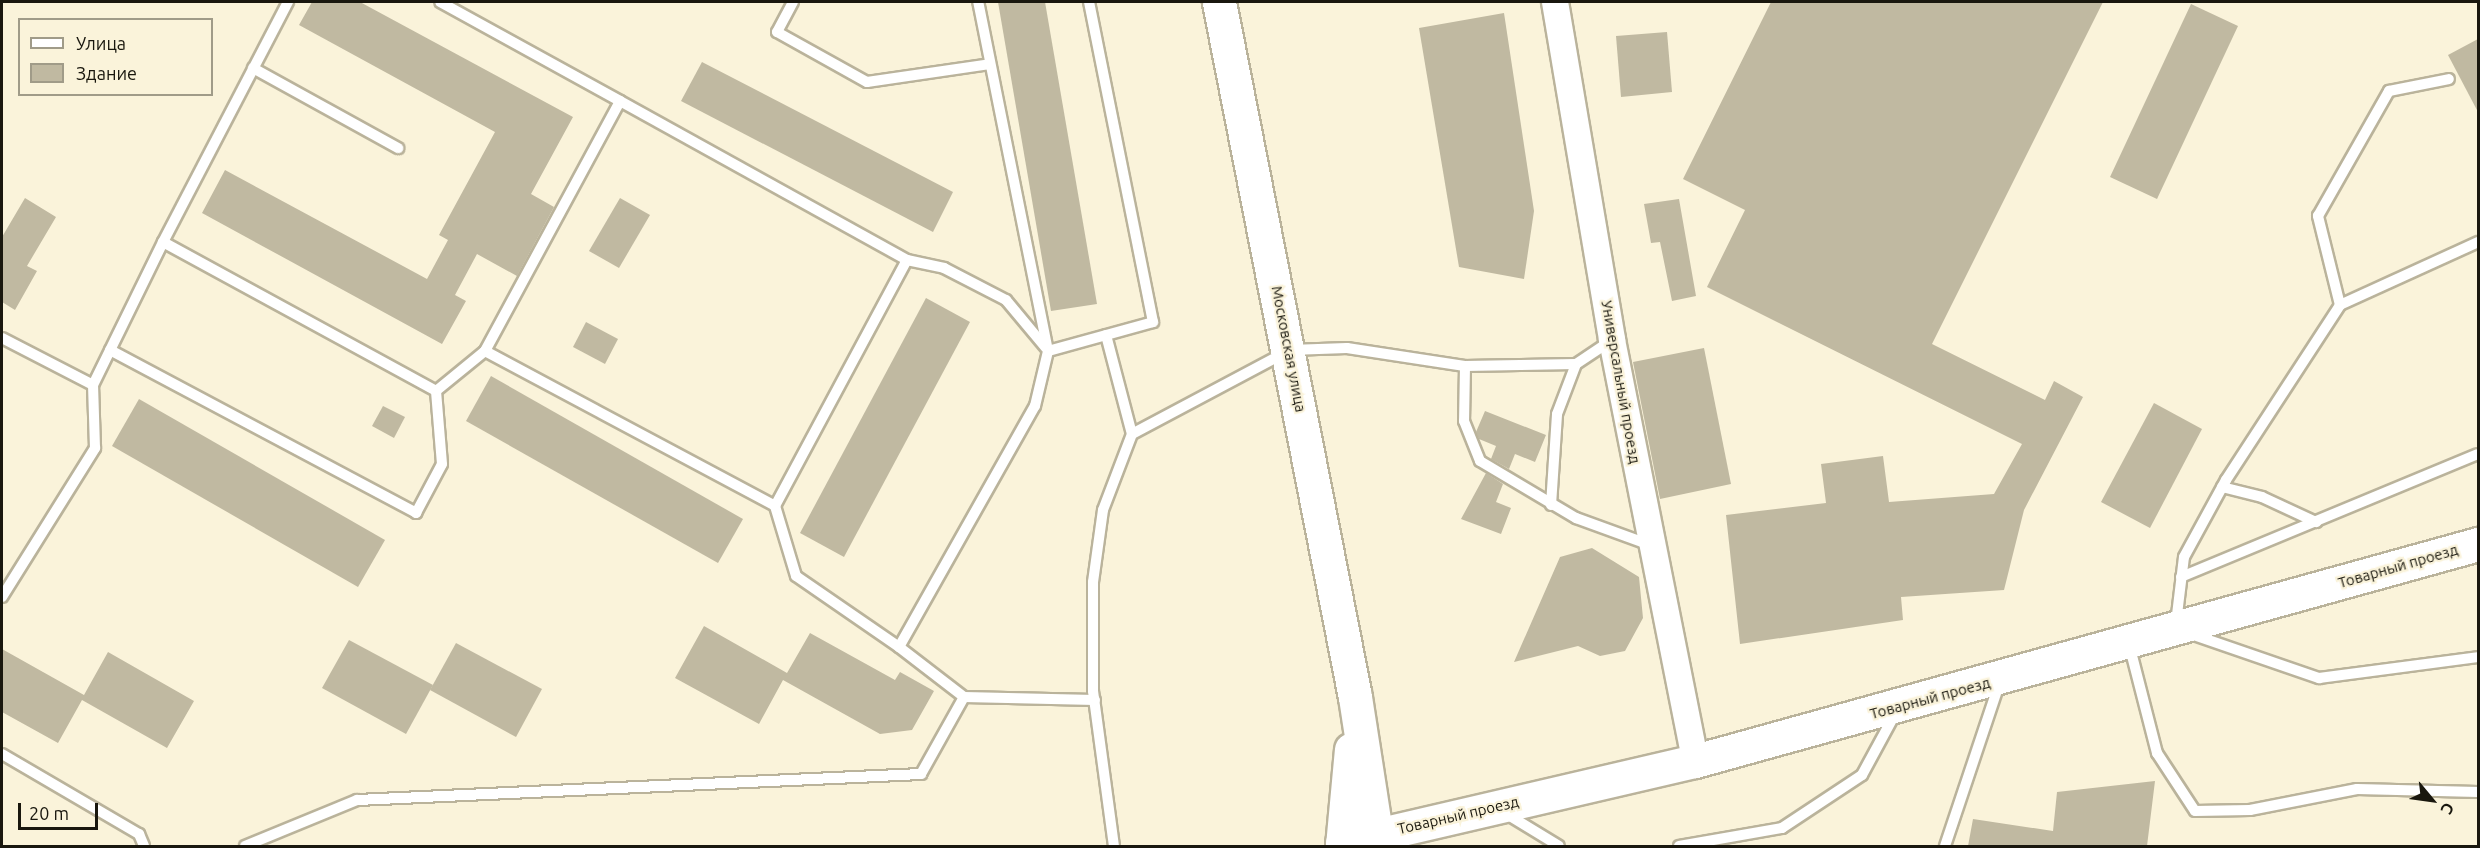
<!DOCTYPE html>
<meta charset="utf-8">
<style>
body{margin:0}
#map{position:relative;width:2480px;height:848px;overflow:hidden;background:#faf3da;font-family:Ubuntu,sans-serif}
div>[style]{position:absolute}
.building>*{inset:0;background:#c0b9a1}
.roads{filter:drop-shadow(2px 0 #bab39b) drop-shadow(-2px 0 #bab39b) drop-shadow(0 2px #bab39b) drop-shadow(0 -2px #bab39b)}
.service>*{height:10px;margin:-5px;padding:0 5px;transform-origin:5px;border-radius:5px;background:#fff}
.tertiary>*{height:26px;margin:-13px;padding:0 13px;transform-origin:13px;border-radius:13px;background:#fff}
.primary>*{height:33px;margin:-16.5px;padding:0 16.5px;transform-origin:16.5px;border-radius:16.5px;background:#fff}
span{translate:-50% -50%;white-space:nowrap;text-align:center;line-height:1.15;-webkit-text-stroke:4.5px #faf3da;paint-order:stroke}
.street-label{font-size:15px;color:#19170e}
.frame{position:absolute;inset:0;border:3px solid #19170e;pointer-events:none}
.legend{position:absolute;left:18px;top:18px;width:195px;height:78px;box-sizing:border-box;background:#faf3da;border:2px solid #a09b88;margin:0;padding:8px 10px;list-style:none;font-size:18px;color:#19170e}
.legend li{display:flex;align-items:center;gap:12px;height:30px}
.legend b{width:30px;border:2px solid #a09b88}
.north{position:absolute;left:2402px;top:770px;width:60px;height:60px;-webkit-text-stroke:4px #faf3da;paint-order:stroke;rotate:119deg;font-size:16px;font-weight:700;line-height:24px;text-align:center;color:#19170e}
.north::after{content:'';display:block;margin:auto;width:21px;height:27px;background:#19170e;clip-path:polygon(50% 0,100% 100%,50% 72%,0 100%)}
.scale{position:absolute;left:18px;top:803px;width:80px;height:27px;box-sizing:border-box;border:3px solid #19170e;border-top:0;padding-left:8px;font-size:18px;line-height:21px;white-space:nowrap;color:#19170e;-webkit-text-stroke:4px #faf3da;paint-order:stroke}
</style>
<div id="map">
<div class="building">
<i style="clip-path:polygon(312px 2px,360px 2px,573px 117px,531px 194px,554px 207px,517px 276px,477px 254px,455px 295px,466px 301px,442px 344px,202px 213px,225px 170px,427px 279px,448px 240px,439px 235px,495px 132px,299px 25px)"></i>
<i style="clip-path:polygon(998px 2px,1045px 2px,1097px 304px,1051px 311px)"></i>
<i style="clip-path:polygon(1771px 2px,2103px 2px,1932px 344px,2045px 400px,2054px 381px,2083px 397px,2024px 510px,2004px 590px,1901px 597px,1903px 620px,1740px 644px,1726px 515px,1826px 503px,1821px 464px,1883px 456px,1889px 502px,1994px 494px,2022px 444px,1707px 287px,1745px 210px,1683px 179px)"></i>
<i style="clip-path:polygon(2191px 4px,2238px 26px,2157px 199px,2110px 177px)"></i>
<i style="clip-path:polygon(1504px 13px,1534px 211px,1524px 279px,1459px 267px,1419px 28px)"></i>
<i style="clip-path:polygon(1667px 32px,1672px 92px,1621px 97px,1616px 36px)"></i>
<i style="clip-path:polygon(2478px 39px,2478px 112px,2448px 55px)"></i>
<i style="clip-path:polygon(702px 62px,953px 192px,933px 232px,681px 101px)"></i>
<i style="clip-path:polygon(25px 198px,56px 217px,27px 266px,37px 271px,15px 310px,2px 302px,2px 237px)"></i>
<i style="clip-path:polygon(620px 198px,650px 215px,619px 268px,589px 251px)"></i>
<i style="clip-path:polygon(1679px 199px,1696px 296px,1672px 301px,1660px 242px,1651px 243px,1644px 204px)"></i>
<i style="clip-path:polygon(926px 298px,970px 322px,844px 557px,800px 533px)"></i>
<i style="clip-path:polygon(586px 322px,618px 339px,605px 364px,573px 347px)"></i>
<i style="clip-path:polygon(1704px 348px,1731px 484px,1660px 499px,1633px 362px)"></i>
<i style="clip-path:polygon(491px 376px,743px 519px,718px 563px,466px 421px)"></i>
<i style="clip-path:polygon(139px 399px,385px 540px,358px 587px,112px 446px)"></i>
<i style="clip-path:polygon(2154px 403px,2202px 429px,2150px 528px,2101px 502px)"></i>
<i style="clip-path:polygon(383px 406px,405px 417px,394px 438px,372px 426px)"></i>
<i style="clip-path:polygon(1485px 411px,1546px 435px,1535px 462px,1515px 454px,1509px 469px,1491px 459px,1496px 446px,1479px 439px,1476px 432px)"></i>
<i style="clip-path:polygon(1486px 473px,1503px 484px,1496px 502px,1511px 508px,1501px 534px,1461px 519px)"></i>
<i style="clip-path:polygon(1592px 548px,1639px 577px,1643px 618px,1625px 651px,1600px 656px,1578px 646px,1514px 662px,1560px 557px)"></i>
<i style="clip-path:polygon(704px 626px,787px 673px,810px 633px,895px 680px,900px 672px,934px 691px,912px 730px,880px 734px,783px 680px,759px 724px,675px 678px)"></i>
<i style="clip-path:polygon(349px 640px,433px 685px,406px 734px,322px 688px)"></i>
<i style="clip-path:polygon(456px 643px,542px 689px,516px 737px,430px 690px)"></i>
<i style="clip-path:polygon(2px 649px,84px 695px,108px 652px,194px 701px,167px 748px,82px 700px,58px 743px,2px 712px)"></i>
<i style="clip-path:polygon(2155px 781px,2147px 846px,1968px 846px,1973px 819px,2053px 831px,2057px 792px)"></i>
</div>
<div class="roads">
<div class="service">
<i style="left:793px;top:2px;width:34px;rotate:118deg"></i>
<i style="left:777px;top:32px;width:103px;rotate:29.1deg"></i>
<i style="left:867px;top:82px;width:124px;rotate:-8.3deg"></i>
<i style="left:253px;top:68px;width:166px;rotate:28.9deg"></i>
<i style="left:163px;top:242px;width:271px;rotate:-62.5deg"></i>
<i style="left:907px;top:260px;width:38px;rotate:12deg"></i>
<i style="left:944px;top:268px;width:70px;rotate:27.3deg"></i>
<i style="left:1006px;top:300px;width:62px;rotate:50.2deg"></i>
<i style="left:2340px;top:305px;width:152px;rotate:-24.5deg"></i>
<i style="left:1106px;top:335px;width:102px;rotate:75.3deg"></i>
<i style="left:1132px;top:434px;width:81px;rotate:110.9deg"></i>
<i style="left:1103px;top:510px;width:73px;rotate:97.9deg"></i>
<i style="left:1093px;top:582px;width:109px;rotate:90deg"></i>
<i style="left:1093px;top:691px;width:156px;rotate:82.3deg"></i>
<i style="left:2px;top:338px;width:102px;rotate:27.3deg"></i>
<i style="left:1612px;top:340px;width:43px;rotate:146.3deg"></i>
<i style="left:1576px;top:364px;width:111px;rotate:179deg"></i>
<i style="left:1465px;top:366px;width:55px;rotate:91deg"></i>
<i style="left:1464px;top:421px;width:43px;rotate:68.2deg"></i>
<i style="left:1480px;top:461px;width:112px;rotate:30.7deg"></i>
<i style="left:1576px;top:518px;width:79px;rotate:20deg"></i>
<i style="left:110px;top:350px;width:347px;rotate:28deg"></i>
<i style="left:416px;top:513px;width:55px;rotate:-62deg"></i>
<i style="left:442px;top:464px;width:73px;rotate:-94.7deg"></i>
<i style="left:485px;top:351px;width:329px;rotate:28.1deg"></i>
<i style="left:775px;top:506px;width:279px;rotate:-61.8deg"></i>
<i style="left:907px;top:260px;width:328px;rotate:-151deg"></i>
<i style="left:1048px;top:351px;width:109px;rotate:-15.4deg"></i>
<i style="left:1153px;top:322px;width:326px;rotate:-101.3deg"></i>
<i style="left:1132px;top:434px;width:179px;rotate:-28deg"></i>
<i style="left:1290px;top:350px;width:57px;rotate:-2deg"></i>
<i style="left:1347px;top:348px;width:119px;rotate:8.7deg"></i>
<i style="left:2222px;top:487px;width:41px;rotate:14deg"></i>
<i style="left:2262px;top:497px;width:60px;rotate:24.8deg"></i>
<i style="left:1551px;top:505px;width:91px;rotate:-86.2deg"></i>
<i style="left:1557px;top:414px;width:53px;rotate:-69.2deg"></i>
<i style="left:775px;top:506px;width:73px;rotate:73.3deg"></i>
<i style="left:796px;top:576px;width:125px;rotate:34.6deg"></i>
<i style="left:2181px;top:577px;width:321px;rotate:-22.5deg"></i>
<i style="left:2px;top:597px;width:176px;rotate:-58deg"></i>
<i style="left:95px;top:448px;width:63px;rotate:-91.8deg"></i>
<i style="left:93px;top:385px;width:159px;rotate:-63.9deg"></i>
<i style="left:163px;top:242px;width:311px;rotate:28.6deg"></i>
<i style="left:436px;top:391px;width:63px;rotate:-39.2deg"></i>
<i style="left:485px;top:351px;width:284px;rotate:-61.6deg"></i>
<i style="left:620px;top:101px;width:205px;rotate:-151.2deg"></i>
<i style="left:2176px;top:623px;width:66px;rotate:-83.1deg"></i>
<i style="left:2184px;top:557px;width:88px;rotate:-61.4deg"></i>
<i style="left:2226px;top:480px;width:209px;rotate:-56.9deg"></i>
<i style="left:2340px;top:305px;width:92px;rotate:-103.9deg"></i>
<i style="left:2318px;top:216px;width:144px;rotate:-60.4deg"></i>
<i style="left:2389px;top:91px;width:61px;rotate:-11.3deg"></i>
<i style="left:2188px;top:633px;width:139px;rotate:19deg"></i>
<i style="left:2319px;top:678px;width:160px;rotate:-7.5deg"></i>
<i style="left:2129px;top:644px;width:113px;rotate:75.6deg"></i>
<i style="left:2157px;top:753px;width:69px;rotate:56.8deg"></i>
<i style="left:2195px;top:811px;width:55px;rotate:-1deg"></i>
<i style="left:2250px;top:810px;width:109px;rotate:-11.1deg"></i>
<i style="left:2357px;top:789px;width:121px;rotate:1.4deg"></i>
<i style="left:964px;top:697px;width:82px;rotate:-142.4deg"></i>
<i style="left:899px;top:647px;width:277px;rotate:-60.6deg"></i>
<i style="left:1035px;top:406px;width:57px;rotate:-76.7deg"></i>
<i style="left:1048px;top:351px;width:356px;rotate:-101.3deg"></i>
<i style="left:2px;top:754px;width:159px;rotate:30.3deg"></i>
<i style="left:139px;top:834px;width:13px;rotate:67deg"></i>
<i style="left:1505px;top:813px;width:63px;rotate:31.4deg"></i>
<i style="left:245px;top:846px;width:121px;rotate:-22.3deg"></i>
<i style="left:357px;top:800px;width:565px;rotate:-2.64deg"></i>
<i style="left:921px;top:774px;width:88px;rotate:-60.8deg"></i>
<i style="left:964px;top:697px;width:131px;rotate:1.3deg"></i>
<i style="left:1679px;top:846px;width:105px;rotate:-9.9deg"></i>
<i style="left:1782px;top:828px;width:96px;rotate:-33.5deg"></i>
<i style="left:1862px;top:775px;width:69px;rotate:-61.6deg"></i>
<i style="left:1945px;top:846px;width:173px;rotate:-71.5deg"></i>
</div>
<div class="tertiary">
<i style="left:1555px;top:2px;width:343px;rotate:80.4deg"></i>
<i style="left:1612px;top:340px;width:429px;rotate:78.8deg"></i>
</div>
<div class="primary">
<i style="left:1219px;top:2px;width:708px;rotate:78.93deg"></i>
<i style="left:1355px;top:697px;width:151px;rotate:81.2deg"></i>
<i style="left:1342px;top:843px;width:362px;rotate:-13.1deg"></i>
<i style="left:1695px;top:761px;width:813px;rotate:-15.49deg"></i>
<i style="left:1342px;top:846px;width:97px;rotate:-84.7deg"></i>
</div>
</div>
<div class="street-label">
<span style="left:1289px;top:349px;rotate:79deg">Московская улица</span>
<span style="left:1621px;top:382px;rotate:80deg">Универсальный проезд</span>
<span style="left:2398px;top:566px;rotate:-16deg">Товарный проезд</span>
<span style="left:1930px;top:698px;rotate:-15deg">Товарный проезд</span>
<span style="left:1458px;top:815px;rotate:-13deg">Товарный проезд</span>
</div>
<div class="frame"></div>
<ul class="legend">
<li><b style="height:8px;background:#fff"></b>Улица</li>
<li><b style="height:16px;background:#c0b9a1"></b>Здание</li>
</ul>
<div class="north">С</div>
<div class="scale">20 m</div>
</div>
